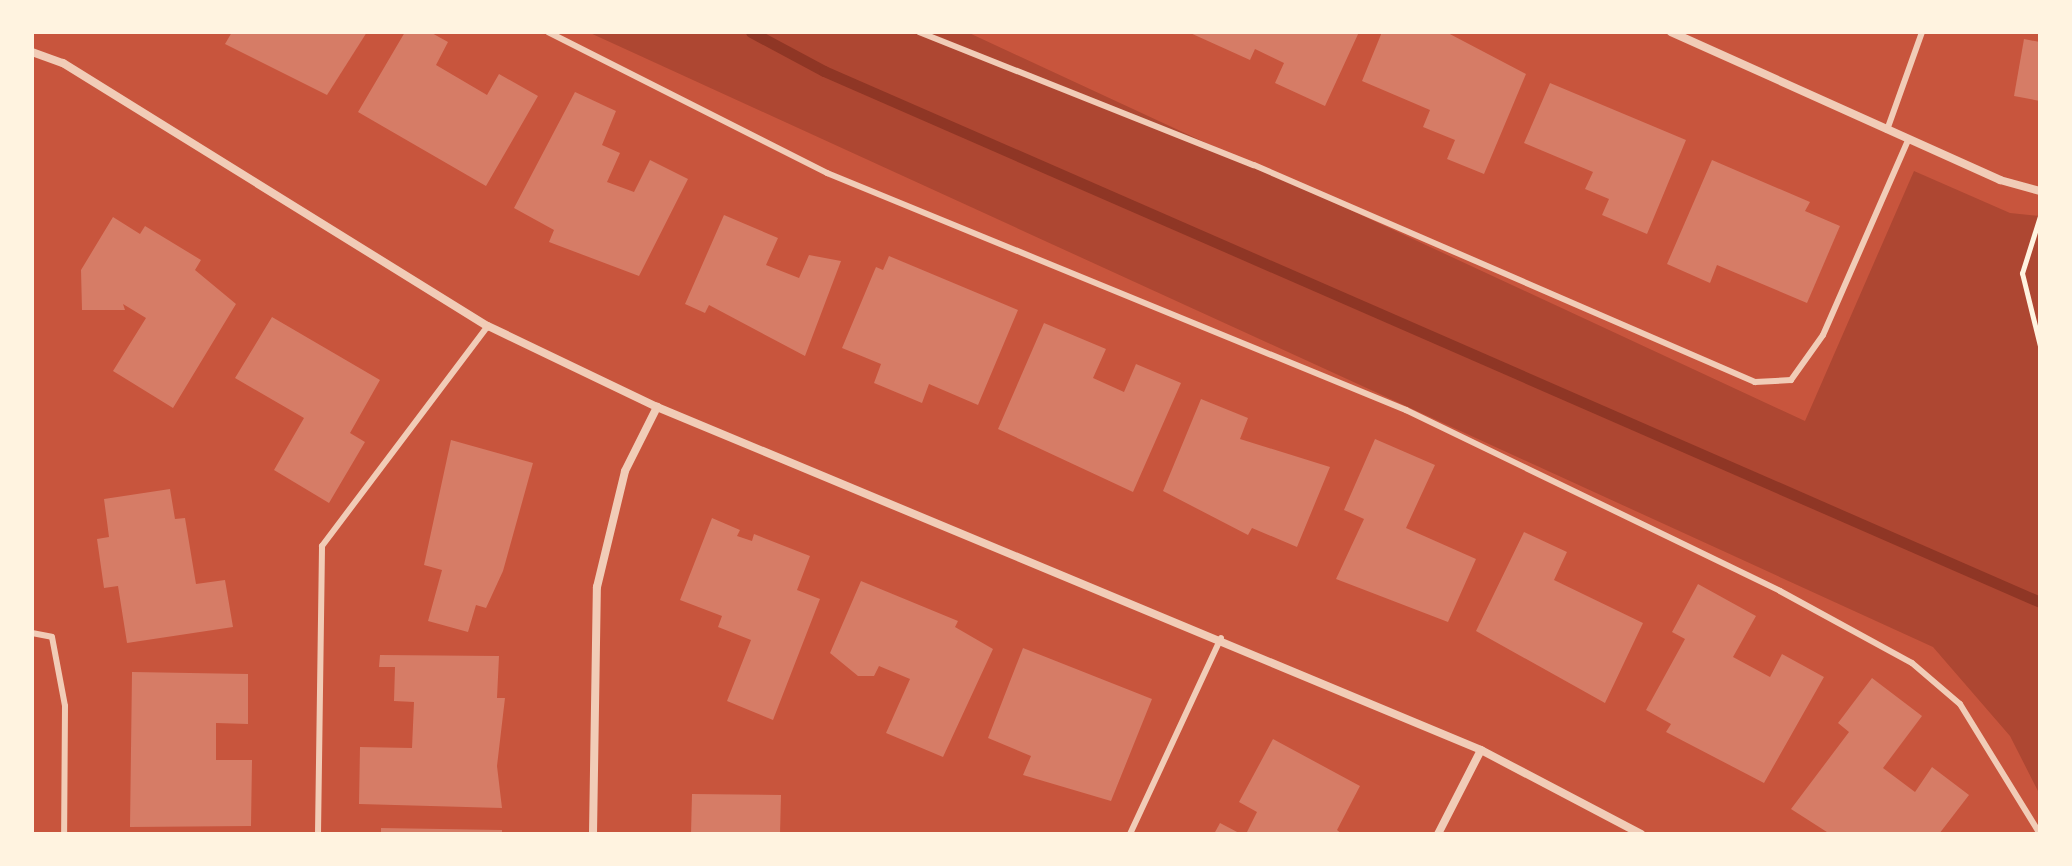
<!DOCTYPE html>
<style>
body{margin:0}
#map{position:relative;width:2072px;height:866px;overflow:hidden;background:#c8553d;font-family:"Titillium Web",sans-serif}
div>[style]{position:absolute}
.green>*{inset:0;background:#ae4732}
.stream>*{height:11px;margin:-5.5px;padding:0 5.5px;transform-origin:5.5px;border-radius:5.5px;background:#8f3625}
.building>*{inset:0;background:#d67c66}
.path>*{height:5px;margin:-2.5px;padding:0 2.5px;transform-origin:2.5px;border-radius:2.5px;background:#fff3e0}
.service>*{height:6px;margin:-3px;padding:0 3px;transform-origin:3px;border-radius:3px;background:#f1ccb7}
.minor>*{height:8px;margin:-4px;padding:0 4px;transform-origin:4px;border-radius:4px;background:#f1ccb7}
span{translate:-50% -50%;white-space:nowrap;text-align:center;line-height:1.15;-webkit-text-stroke:8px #fff3e0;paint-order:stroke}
.frame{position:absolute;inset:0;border:34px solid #fff3e0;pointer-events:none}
</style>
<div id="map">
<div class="green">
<i style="clip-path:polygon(588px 32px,967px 32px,1805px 421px,1914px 171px,2010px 213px,2040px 216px,2040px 795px,2010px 736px,1933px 647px)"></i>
</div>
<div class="stream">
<i style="left:751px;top:32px;width:83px;rotate:28.1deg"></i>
<i style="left:824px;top:71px;width:1327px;rotate:23.59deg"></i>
</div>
<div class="building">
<i style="clip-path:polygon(232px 32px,367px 32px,327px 95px,225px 44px)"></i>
<i style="clip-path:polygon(405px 32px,430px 32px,448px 42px,436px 65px,487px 95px,499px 74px,538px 96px,486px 186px,358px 112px)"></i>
<i style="clip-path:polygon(1188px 32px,1359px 32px,1325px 106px,1275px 83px,1284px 63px,1255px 49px,1250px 60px)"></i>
<i style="clip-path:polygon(1382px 32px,1446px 32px,1526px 74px,1484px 174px,1447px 159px,1455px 140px,1423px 127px,1430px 110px,1362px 81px)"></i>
<i style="clip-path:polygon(2024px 39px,2040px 42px,2040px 101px,2014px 96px)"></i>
<i style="clip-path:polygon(1550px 83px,1686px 140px,1647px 234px,1602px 215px,1609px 199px,1585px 189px,1593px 172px,1524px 143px)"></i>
<i style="clip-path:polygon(575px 92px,616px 111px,602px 145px,620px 153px,607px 182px,634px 192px,650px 160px,688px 179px,639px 276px,549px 242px,554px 230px,514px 208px)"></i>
<i style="clip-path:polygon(1712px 160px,1810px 202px,1805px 211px,1840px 226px,1807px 303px,1717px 265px,1710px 283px,1667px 264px)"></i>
<i style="clip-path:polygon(724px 215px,778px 238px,766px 265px,799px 278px,809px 255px,841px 261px,805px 356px,709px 305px,705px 313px,685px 304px)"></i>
<i style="clip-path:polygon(113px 217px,140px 234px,145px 226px,201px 260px,195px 270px,236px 304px,173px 408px,113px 371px,146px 318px,123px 304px,125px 310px,82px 310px,81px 270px)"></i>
<i style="clip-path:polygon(889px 256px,1018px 310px,978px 405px,929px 384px,922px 403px,874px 383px,881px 364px,842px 348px,876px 267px,883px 270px)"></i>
<i style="clip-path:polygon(272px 317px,380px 380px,350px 433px,365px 442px,329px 503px,274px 470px,304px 418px,235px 378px)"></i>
<i style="clip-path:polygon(1044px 323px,1106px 349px,1093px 378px,1124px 392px,1136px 364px,1181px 383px,1133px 492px,998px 429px)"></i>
<i style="clip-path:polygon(1201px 399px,1248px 418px,1240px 439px,1330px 467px,1297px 547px,1252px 528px,1248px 535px,1163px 491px)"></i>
<i style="clip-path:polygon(1375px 439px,1435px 465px,1406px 528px,1476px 559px,1448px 622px,1336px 579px,1364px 519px,1344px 510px)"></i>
<i style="clip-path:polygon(451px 440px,533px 463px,503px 571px,486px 608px,476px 605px,468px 632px,428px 621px,442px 570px,424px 565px)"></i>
<i style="clip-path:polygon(170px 489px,175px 519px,185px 518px,196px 584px,225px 580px,233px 627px,127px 643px,118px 586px,104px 588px,97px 539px,109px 537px,104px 499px)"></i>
<i style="clip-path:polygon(712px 518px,740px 530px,737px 536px,752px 541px,754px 534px,810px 556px,797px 590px,820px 599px,773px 720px,727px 701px,751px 640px,718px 627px,722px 616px,680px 600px)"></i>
<i style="clip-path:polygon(1524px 532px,1567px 552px,1554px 580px,1643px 623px,1605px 703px,1476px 631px)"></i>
<i style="clip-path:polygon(861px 581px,958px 621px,955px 627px,993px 649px,943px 757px,886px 733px,910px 679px,879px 666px,874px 676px,858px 676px,830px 653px)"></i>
<i style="clip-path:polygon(1698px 584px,1756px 616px,1733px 657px,1770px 677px,1782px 654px,1824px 677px,1764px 783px,1666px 732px,1671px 724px,1646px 710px,1685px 639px,1672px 632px)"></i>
<i style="clip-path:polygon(1023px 648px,1152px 699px,1111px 801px,1023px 775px,1031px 756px,988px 738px)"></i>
<i style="clip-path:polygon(380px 655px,499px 656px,497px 698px,505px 698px,497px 766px,502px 808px,359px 804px,360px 747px,412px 748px,414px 702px,394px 701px,395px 667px,379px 667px)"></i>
<i style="clip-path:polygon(132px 672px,248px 674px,248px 724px,216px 723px,216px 760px,252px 760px,251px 826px,130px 827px)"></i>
<i style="clip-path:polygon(1872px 678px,1922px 716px,1883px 768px,1915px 792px,1932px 767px,1969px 795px,1939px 834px,1830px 834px,1791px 809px,1849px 732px,1838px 723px)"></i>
<i style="clip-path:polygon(1273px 739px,1360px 786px,1337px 830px,1342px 834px,1246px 834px,1257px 812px,1239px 802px)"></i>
<i style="clip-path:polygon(692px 794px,781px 795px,780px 834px,691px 834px)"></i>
<i style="clip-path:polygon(1220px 823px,1241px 834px,1214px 834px)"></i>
<i style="clip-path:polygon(381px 828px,502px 830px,502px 834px,381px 834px)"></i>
</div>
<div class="path">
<i style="left:2040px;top:216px;width:60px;rotate:107.5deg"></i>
<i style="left:2022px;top:273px;width:75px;rotate:76.1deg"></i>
</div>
<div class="service">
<i style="left:548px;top:32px;width:313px;rotate:26.8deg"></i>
<i style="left:827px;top:173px;width:626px;rotate:22.26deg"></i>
<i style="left:1406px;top:410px;width:415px;rotate:25.8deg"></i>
<i style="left:1780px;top:591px;width:150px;rotate:28.6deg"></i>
<i style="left:1912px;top:663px;width:63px;rotate:40.5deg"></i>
<i style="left:1960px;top:704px;width:153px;rotate:58.4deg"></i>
<i style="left:919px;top:32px;width:360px;rotate:21.7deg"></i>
<i style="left:1254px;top:165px;width:546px;rotate:23.42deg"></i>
<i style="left:1755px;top:382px;width:36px;rotate:-3deg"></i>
<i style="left:1791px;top:380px;width:55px;rotate:-54.6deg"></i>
<i style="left:1823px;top:335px;width:213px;rotate:-66.4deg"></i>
<i style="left:1887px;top:130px;width:104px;rotate:-70.3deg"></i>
<i style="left:32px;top:633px;width:20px;rotate:11deg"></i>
<i style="left:52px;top:637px;width:70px;rotate:79.3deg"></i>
<i style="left:65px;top:706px;width:128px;rotate:90.4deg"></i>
<i style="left:318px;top:834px;width:288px;rotate:-89.2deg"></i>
<i style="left:322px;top:546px;width:276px;rotate:-53deg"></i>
<i style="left:1130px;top:834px;width:216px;rotate:-65.1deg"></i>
</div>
<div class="minor">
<i style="left:1671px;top:32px;width:361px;rotate:24.2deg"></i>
<i style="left:2000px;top:180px;width:41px;rotate:15.4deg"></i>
<i style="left:32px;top:52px;width:33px;rotate:20deg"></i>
<i style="left:63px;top:63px;width:500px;rotate:31.8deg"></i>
<i style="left:488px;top:326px;width:187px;rotate:25.6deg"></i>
<i style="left:657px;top:407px;width:893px;rotate:22.6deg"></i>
<i style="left:1481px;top:750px;width:181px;rotate:27.7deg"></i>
<i style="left:593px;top:834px;width:247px;rotate:-89.1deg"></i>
<i style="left:597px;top:587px;width:119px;rotate:-76.4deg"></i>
<i style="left:625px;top:471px;width:72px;rotate:-63.4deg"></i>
<i style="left:1438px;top:834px;width:94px;rotate:-62.9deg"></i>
</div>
<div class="frame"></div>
</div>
